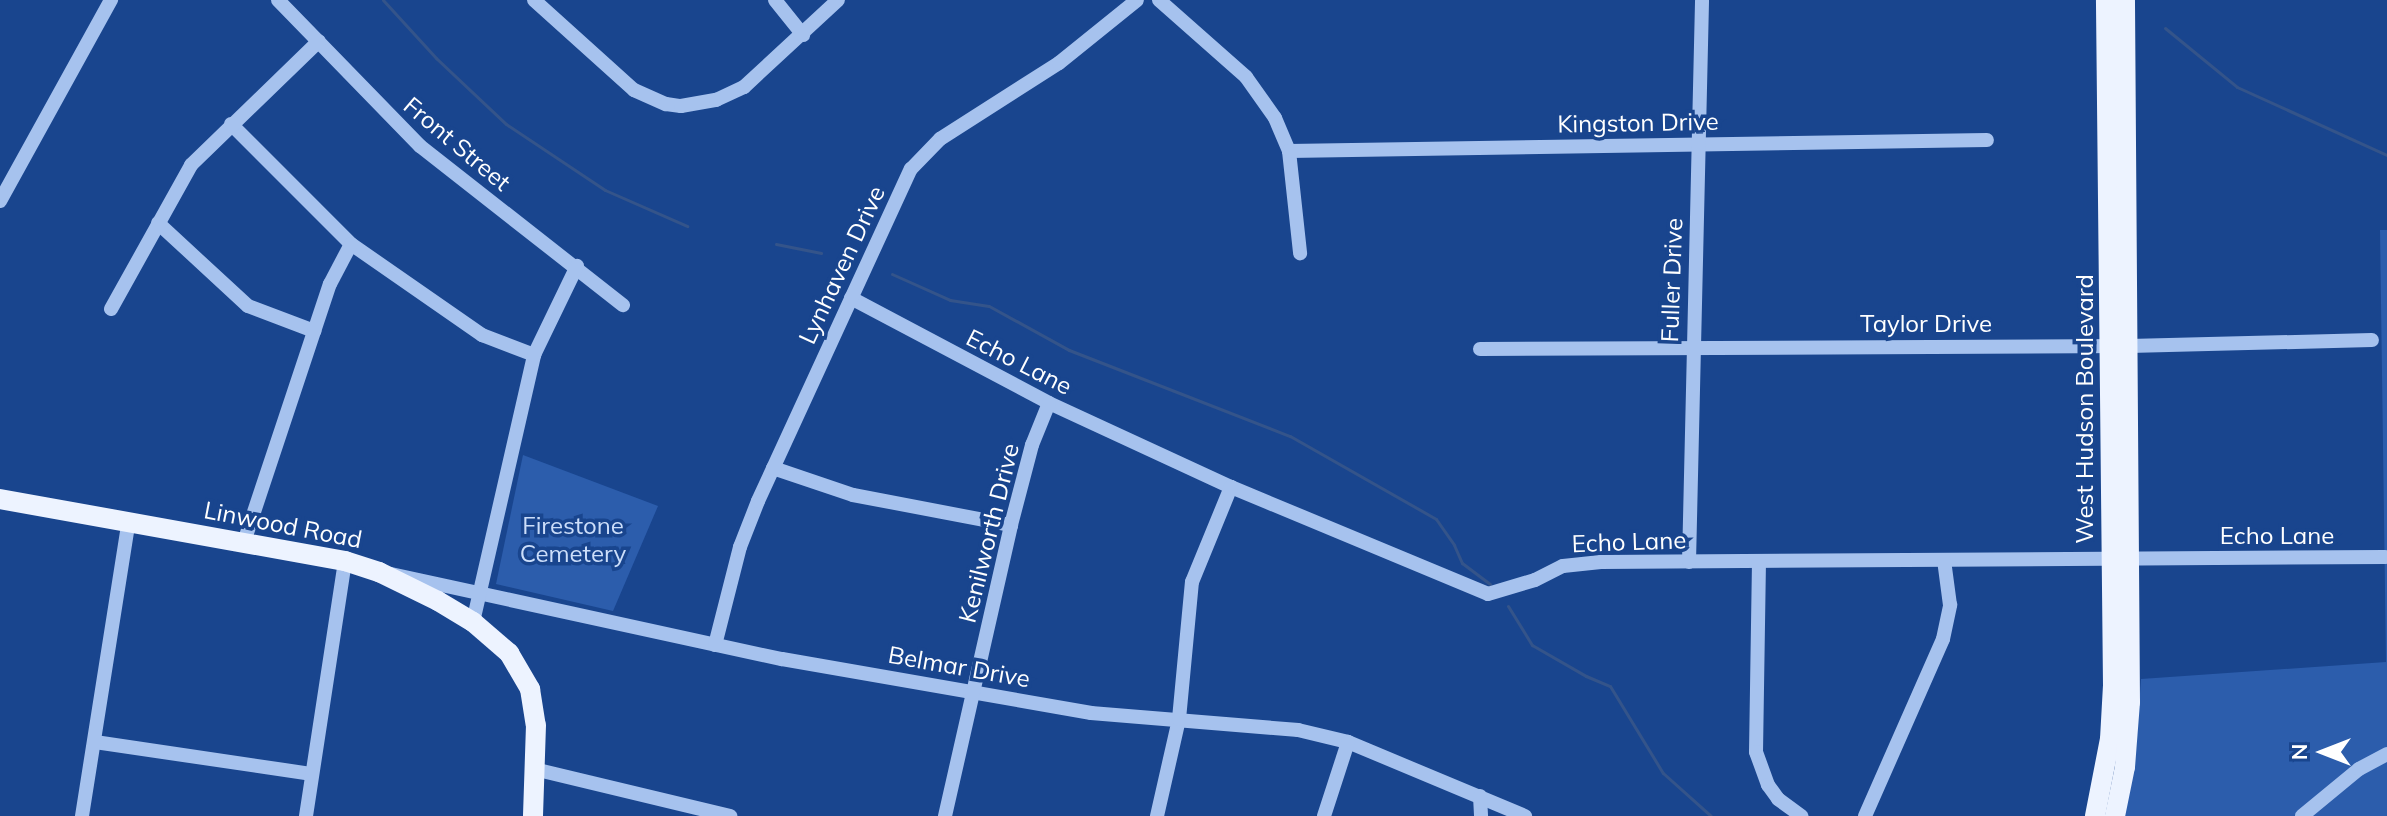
<!DOCTYPE html>
<style>
body{margin:0}
#map{position:relative;width:2387px;height:816px;overflow:hidden;background:#19458e;font-family:Mulish,sans-serif}
div>[style]{position:absolute}
.green>*{inset:0;background:#2c5dac}
.stream>*{height:3px;margin:-1.5px;padding:0 1.5px;transform-origin:1.5px;border-radius:1.5px;background:#34548a}
.minor>*{height:14px;margin:-7px;padding:0 7px;transform-origin:7px;border-radius:7px;background:#a6c2ee}
.major>*{height:20px;margin:-10px;padding:0 10px;transform-origin:10px;border-radius:10px;background:#edf3ff}
span{translate:-50% -50%;white-space:nowrap;text-align:center;line-height:1.15;-webkit-text-stroke:7px #19458e;paint-order:stroke}
.street-label{font-size:24px;color:#fff}
.park-label{font-size:24px;color:#ccdefa}
.north{position:absolute;left:2283px;top:712px;width:80px;height:80px;-webkit-text-stroke:6px #19458e;paint-order:stroke;rotate:270deg;font-size:22px;font-weight:700;line-height:32px;text-align:center;color:#fff}
.north::after{content:'';display:block;margin:auto;width:28px;height:36px;background:#fff;clip-path:polygon(50% 0,100% 100%,50% 72%,0 100%)}
</style>
<div id="map">
<div class="green">
<i style="clip-path:polygon(2380px 230px,2387px 230px,2387px 816px,2124px 816px,2136px 750px,2141px 679px,2386px 662px)"></i>
<i style="clip-path:polygon(523px 455px,658px 506px,613px 611px,496px 584px)"></i>
</div>
<div class="stream">
<i style="left:383px;top:0;width:79px;rotate:47.6deg"></i>
<i style="left:436px;top:58px;width:96px;rotate:43.3deg"></i>
<i style="left:506px;top:124px;width:119px;rotate:33.7deg"></i>
<i style="left:605px;top:190px;width:90px;rotate:23.7deg"></i>
<i style="left:2165px;top:28px;width:93px;rotate:39.3deg"></i>
<i style="left:2237px;top:87px;width:165px;rotate:24.4deg"></i>
<i style="left:776px;top:244px;width:46px;rotate:11.3deg"></i>
<i style="left:892px;top:274px;width:64px;rotate:24.1deg"></i>
<i style="left:950px;top:300px;width:39px;rotate:9deg"></i>
<i style="left:989px;top:306px;width:91px;rotate:28.8deg"></i>
<i style="left:1069px;top:350px;width:237px;rotate:21.3deg"></i>
<i style="left:1290px;top:436px;width:168px;rotate:29.6deg"></i>
<i style="left:1436px;top:519px;width:32px;rotate:55deg"></i>
<i style="left:1454px;top:545px;width:20px;rotate:66deg"></i>
<i style="left:1462px;top:563px;width:35px;rotate:37deg"></i>
<i style="left:1508px;top:606px;width:46px;rotate:58.4deg"></i>
<i style="left:1532px;top:645px;width:62px;rotate:29.9deg"></i>
<i style="left:1586px;top:676px;width:26px;rotate:23deg"></i>
<i style="left:1610px;top:686px;width:102px;rotate:58.7deg"></i>
<i style="left:1663px;top:773px;width:64px;rotate:41.9deg"></i>
</div>
<div class="minor">
<i style="left:278px;top:0;width:204px;rotate:45.8deg"></i>
<i style="left:420px;top:146px;width:258px;rotate:38.1deg"></i>
<i style="left:534px;top:0;width:135px;rotate:42deg"></i>
<i style="left:634px;top:90px;width:35px;rotate:24deg"></i>
<i style="left:666px;top:104px;width:15px;rotate:8deg"></i>
<i style="left:681px;top:106px;width:36px;rotate:-10deg"></i>
<i style="left:716px;top:100px;width:31px;rotate:-25deg"></i>
<i style="left:744px;top:87px;width:128px;rotate:-42.8deg"></i>
<i style="left:775px;top:0;width:45px;rotate:51.3deg"></i>
<i style="left:1159px;top:0;width:116px;rotate:41.5deg"></i>
<i style="left:1246px;top:77px;width:50px;rotate:54.7deg"></i>
<i style="left:1275px;top:118px;width:36px;rotate:67deg"></i>
<i style="left:1289px;top:151px;width:103px;rotate:83.8deg"></i>
<i style="left:231px;top:124px;width:170px;rotate:45deg"></i>
<i style="left:351px;top:244px;width:160px;rotate:34.8deg"></i>
<i style="left:482px;top:335px;width:56px;rotate:21deg"></i>
<i style="left:1289px;top:151px;width:698px;rotate:-0.9deg"></i>
<i style="left:0;top:201px;width:230px;rotate:-61.1deg"></i>
<i style="left:158px;top:223px;width:122px;rotate:42.7deg"></i>
<i style="left:248px;top:306px;width:71px;rotate:20.7deg"></i>
<i style="left:851px;top:298px;width:224px;rotate:27.9deg"></i>
<i style="left:1049px;top:403px;width:200px;rotate:24.8deg"></i>
<i style="left:1231px;top:487px;width:278px;rotate:22.6deg"></i>
<i style="left:1488px;top:594px;width:49px;rotate:-16.6deg"></i>
<i style="left:1535px;top:580px;width:31px;rotate:-27deg"></i>
<i style="left:1563px;top:566px;width:38px;rotate:-6deg"></i>
<i style="left:1601px;top:562px;width:784px;rotate:-0.37deg"></i>
<i style="left:111px;top:309px;width:165px;rotate:-60.9deg"></i>
<i style="left:191px;top:165px;width:178px;rotate:-44.1deg"></i>
<i style="left:1480px;top:349px;width:649px;rotate:-0.26deg"></i>
<i style="left:2129px;top:346px;width:243px;rotate:-1.4deg"></i>
<i style="left:773px;top:468px;width:84px;rotate:18.6deg"></i>
<i style="left:853px;top:495px;width:161px;rotate:10.8deg"></i>
<i style="left:244px;top:542px;width:272px;rotate:-71.6deg"></i>
<i style="left:330px;top:284px;width:45px;rotate:-62.3deg"></i>
<i style="left:1759px;top:561px;width:191px;rotate:90.9deg"></i>
<i style="left:1756px;top:752px;width:35px;rotate:70deg"></i>
<i style="left:1768px;top:785px;width:17px;rotate:54deg"></i>
<i style="left:1778px;top:799px;width:29px;rotate:36deg"></i>
<i style="left:1689px;top:562px;width:562px;rotate:-88.67deg"></i>
<i style="left:391px;top:574px;width:400px;rotate:12.3deg"></i>
<i style="left:782px;top:659px;width:314px;rotate:9.9deg"></i>
<i style="left:1091px;top:713px;width:208px;rotate:4.7deg"></i>
<i style="left:1298px;top:730px;width:51px;rotate:13.5deg"></i>
<i style="left:1348px;top:742px;width:192px;rotate:22.7deg"></i>
<i style="left:473px;top:622px;width:274px;rotate:-77.1deg"></i>
<i style="left:534px;top:355px;width:99px;rotate:-64.2deg"></i>
<i style="left:715px;top:645px;width:101px;rotate:-75.7deg"></i>
<i style="left:740px;top:547px;width:49px;rotate:-68.6deg"></i>
<i style="left:758px;top:501px;width:366px;rotate:-65.3deg"></i>
<i style="left:911px;top:169px;width:42px;rotate:-46deg"></i>
<i style="left:940px;top:139px;width:141px;rotate:-32.6deg"></i>
<i style="left:1059px;top:63px;width:100px;rotate:-38.9deg"></i>
<i style="left:95px;top:742px;width:218px;rotate:8.4deg"></i>
<i style="left:534px;top:769px;width:202px;rotate:13.5deg"></i>
<i style="left:1480px;top:796px;width:20px;rotate:87deg"></i>
<i style="left:82px;top:816px;width:296px;rotate:-81deg"></i>
<i style="left:306px;top:816px;width:258px;rotate:-81.3deg"></i>
<i style="left:945px;top:816px;width:298px;rotate:-77.2deg"></i>
<i style="left:1011px;top:525px;width:83px;rotate:-75.3deg"></i>
<i style="left:1032px;top:445px;width:45px;rotate:-68deg"></i>
<i style="left:1157px;top:816px;width:99px;rotate:-77.2deg"></i>
<i style="left:1179px;top:719px;width:138px;rotate:-84.6deg"></i>
<i style="left:1192px;top:582px;width:103px;rotate:-67.7deg"></i>
<i style="left:1324px;top:816px;width:78px;rotate:-72deg"></i>
<i style="left:1865px;top:816px;width:193px;rotate:-66.2deg"></i>
<i style="left:1943px;top:639px;width:35px;rotate:-78deg"></i>
<i style="left:1950px;top:605px;width:45px;rotate:-97.6deg"></i>
<i style="left:2302px;top:816px;width:74px;rotate:-39.5deg"></i>
<i style="left:2359px;top:769px;width:32px;rotate:-28deg"></i>
</div>
<div class="major">
<i style="left:0;top:499px;width:351px;rotate:10.2deg"></i>
<i style="left:345px;top:561px;width:36px;rotate:18deg"></i>
<i style="left:379px;top:572px;width:66px;rotate:26.2deg"></i>
<i style="left:438px;top:601px;width:41px;rotate:31deg"></i>
<i style="left:473px;top:622px;width:48px;rotate:40.7deg"></i>
<i style="left:509px;top:653px;width:42px;rotate:59.7deg"></i>
<i style="left:530px;top:689px;width:36px;rotate:81deg"></i>
<i style="left:536px;top:725px;width:91px;rotate:91.9deg"></i>
<i style="left:2095px;top:816px;width:78px;rotate:-79deg"></i>
<i style="left:2110px;top:739px;width:54px;rotate:-86.8deg"></i>
<i style="left:2113px;top:685px;width:685px;rotate:-90.59deg"></i>
<i style="left:2115px;top:816px;width:50px;rotate:-78.5deg"></i>
<i style="left:2125px;top:767px;width:65px;rotate:-85.6deg"></i>
<i style="left:2130px;top:702px;width:702px;rotate:-90.41deg"></i>
</div>
<div class="street-label">
<span style="left:1638px;top:123px;rotate:-1deg">Kingston Drive</span>
<span style="left:457px;top:144px;rotate:40deg">Front Street</span>
<span style="left:842px;top:265px;rotate:-65deg">Lynhaven Drive</span>
<span style="left:1672px;top:280px;rotate:-88deg">Fuller Drive</span>
<span style="left:1926px;top:324px">Taylor Drive</span>
<span style="left:1019px;top:362px;rotate:27deg">Echo Lane</span>
<span style="left:2085px;top:409px;rotate:-90deg">West Hudson Boulevard</span>
<span style="left:283px;top:525px;rotate:11deg">Linwood Road</span>
<span style="left:989px;top:533px;rotate:-76deg">Kenilworth Drive</span>
<span style="left:2277px;top:536px">Echo Lane</span>
<span style="left:1629px;top:542px;rotate:-2deg">Echo Lane</span>
<span style="left:959px;top:667px;rotate:10deg">Belmar Drive</span>
</div>
<div class="park-label">
<span style="left:573px;top:540px">Firestone<br>Cemetery</span>
</div>
<div class="north">N</div>
</div>
